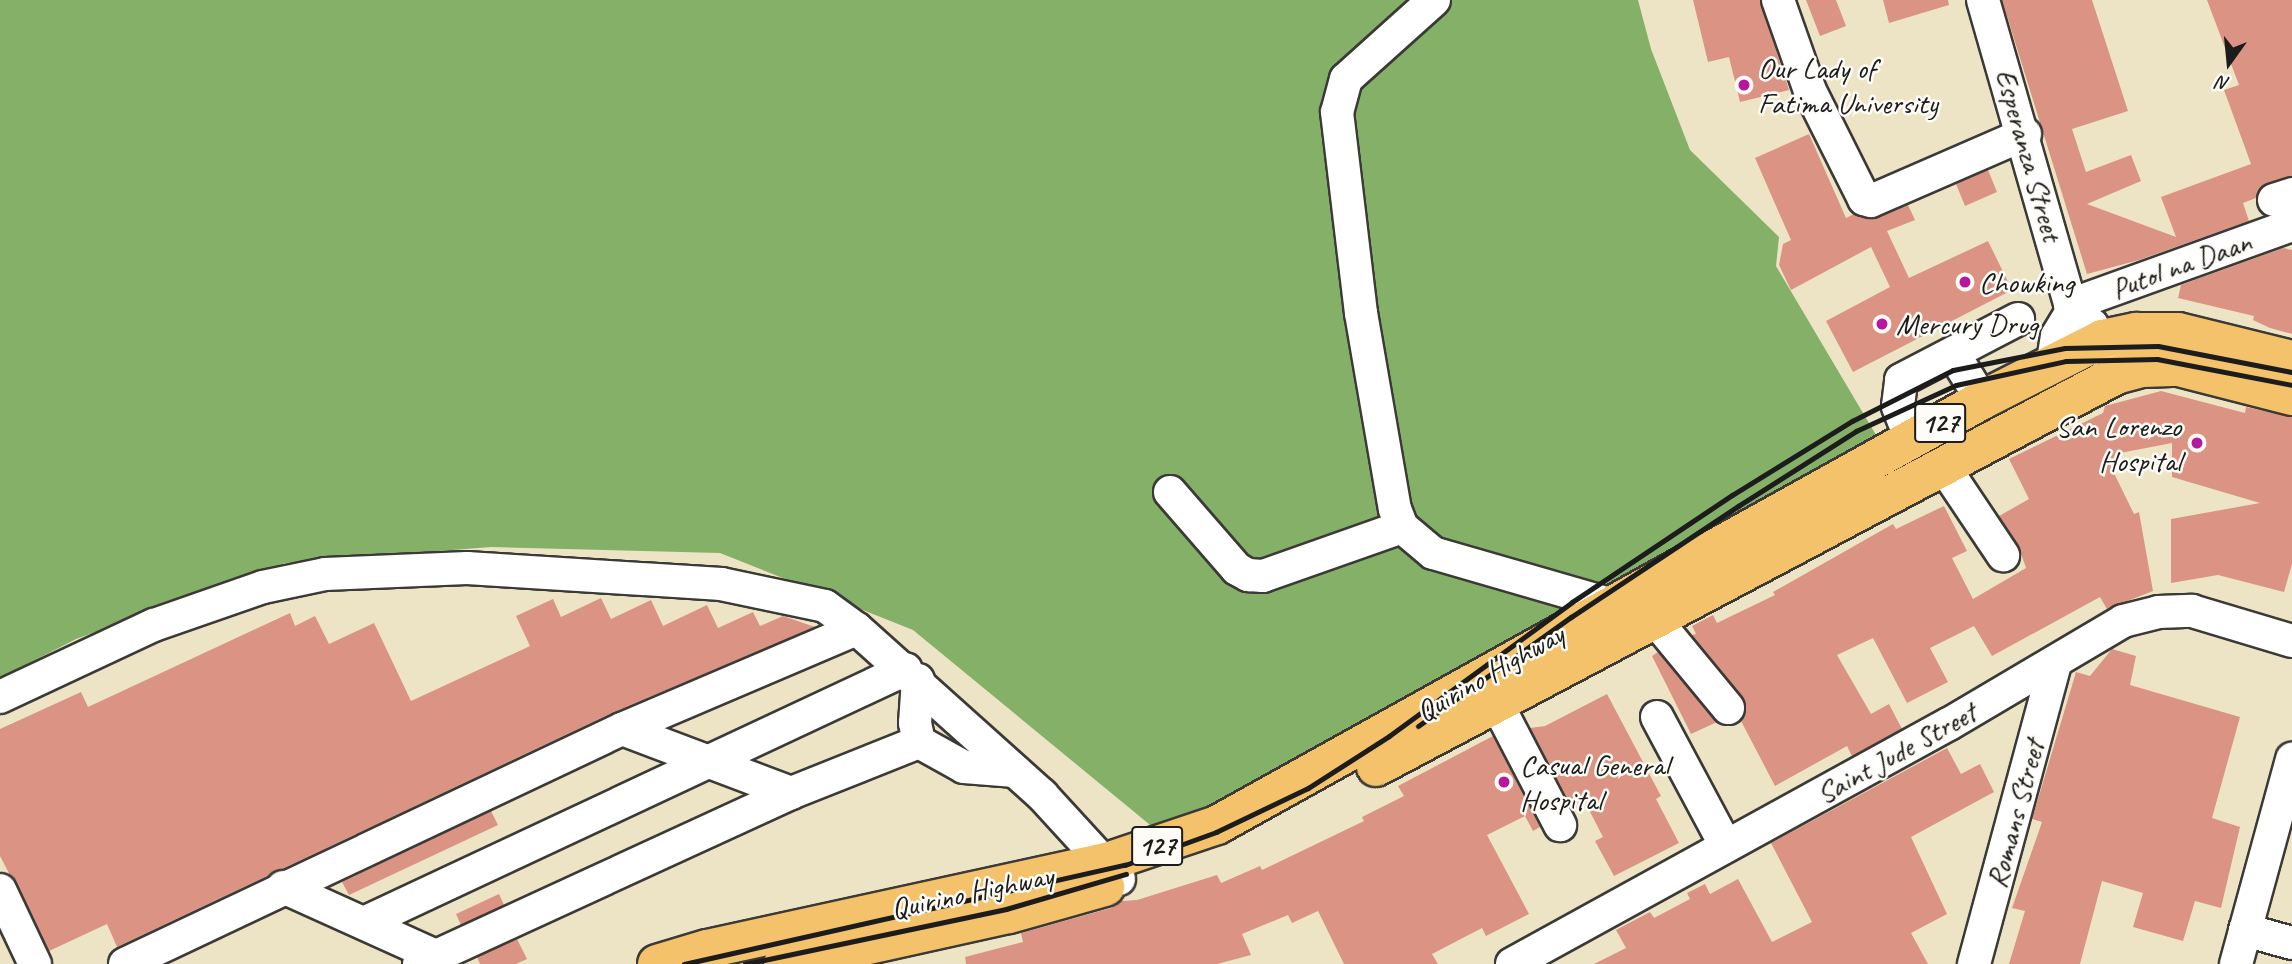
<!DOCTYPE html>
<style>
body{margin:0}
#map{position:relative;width:2292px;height:964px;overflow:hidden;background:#ede4c6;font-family:Caveat,sans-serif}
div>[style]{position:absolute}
.forest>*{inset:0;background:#84b067}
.building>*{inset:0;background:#db9483}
.roads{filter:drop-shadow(2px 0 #3b3a36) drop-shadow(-2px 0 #3b3a36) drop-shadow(0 2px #3b3a36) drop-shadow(0 -2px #3b3a36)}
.minor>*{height:32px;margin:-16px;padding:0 16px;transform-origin:16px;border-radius:16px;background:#fff}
.major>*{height:38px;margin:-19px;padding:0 19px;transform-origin:19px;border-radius:19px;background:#f3c26a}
.rail>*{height:5px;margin:-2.5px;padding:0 2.5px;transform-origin:2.5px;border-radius:2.5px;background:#1c1c1c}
.dots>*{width:19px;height:19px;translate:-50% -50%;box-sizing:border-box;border:4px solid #fdfcf7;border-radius:50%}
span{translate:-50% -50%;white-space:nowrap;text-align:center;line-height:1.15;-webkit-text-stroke:5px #fdfcf7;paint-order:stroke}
.shield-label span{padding:2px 5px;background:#fdfcf7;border:2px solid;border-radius:5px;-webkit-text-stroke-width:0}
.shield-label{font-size:28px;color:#1c1c1c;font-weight:700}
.poi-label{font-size:30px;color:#1c1c1c}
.left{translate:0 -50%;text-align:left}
.right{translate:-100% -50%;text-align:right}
.street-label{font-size:30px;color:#1c1c1c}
.north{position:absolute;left:2194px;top:28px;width:70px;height:70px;-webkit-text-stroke:5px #fdfcf7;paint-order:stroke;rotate:195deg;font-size:19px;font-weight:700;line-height:28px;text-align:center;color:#1c1c1c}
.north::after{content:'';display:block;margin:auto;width:24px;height:32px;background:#1c1c1c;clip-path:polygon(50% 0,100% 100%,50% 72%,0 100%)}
</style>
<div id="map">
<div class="forest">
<i style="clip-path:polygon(0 0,1638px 0,1651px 49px,1690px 150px,1779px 237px,1776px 266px,1879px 440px,1190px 818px,1155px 829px,913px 630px,720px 553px,491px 547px,285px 563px,76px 639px,0 678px)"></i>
</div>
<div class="building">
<i style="clip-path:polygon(1693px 0,1760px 0,1789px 90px,1740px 102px,1729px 57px,1708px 62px)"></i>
<i style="clip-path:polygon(1806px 0,1836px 0,1846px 26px,1820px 36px)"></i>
<i style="clip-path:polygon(1883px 0,1948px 0,1949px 5px,1889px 23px)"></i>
<i style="clip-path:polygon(2002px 0,2092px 0,2128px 111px,2072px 129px,2086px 172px,2131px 155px,2141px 181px,2087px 204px,2176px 237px,2161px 197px,2251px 164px,2224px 90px,2239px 85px,2207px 0,2292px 0,2292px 176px,2268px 183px,2256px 198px,2243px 203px,2249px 221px,2139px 260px,2087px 274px)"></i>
<i style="clip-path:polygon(1809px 134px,1846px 218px,1854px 214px,1877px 218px,1908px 205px,1915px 220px,1887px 231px,1909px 278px,1988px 241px,2012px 290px,1853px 372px,1826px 321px,1890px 287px,1871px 247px,1791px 290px,1779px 265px,1783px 244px,1791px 240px,1755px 158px)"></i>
<i style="clip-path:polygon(1988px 170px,1997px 192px,1965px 206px,1956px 184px)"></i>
<i style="clip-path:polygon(2283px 248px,2292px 250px,2292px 334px,2270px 328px,2253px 320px,2254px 316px,2178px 298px,2181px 285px)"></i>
<i style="clip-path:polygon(2161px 391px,2245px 413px,2246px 407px,2292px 417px,2292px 564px,2284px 592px,2218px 575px,2171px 583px,2171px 519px,2260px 503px,2172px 477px,2172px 443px,2115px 454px,2118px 459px,2109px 463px,2134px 514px,2139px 512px,2153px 591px,2107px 609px,2100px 597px,1992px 656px,1974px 626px,1930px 648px,1948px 682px,1907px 703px,1873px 638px,1837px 655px,1871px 714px,1889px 704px,1902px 729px,1852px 756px,1847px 746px,1775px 786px,1741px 721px,1746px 706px,1743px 697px,1692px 635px,1696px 634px,1692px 626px,1713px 615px,1717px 623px,1775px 595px,1773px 592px,1893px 524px,1896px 529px,1944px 506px,1967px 551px,1952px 558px,1973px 599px,2026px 568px,2018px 545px,1999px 516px,2029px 499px,2009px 459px,2103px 413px,2105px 406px)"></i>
<i style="clip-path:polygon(601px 598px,611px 619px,651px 600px,663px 626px,707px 605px,718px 628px,753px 612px,760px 626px,783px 616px,815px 627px,614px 712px,117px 947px,107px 924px,49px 951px,0 856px,0 729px,81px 692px,88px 707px,290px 613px,295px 626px,315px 616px,329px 644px,374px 623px,411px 701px,530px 646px,516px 616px,553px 599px,561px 617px)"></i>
<i style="clip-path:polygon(2112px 649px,2136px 656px,2130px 685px,2240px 717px,2212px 818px,2240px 827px,2221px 908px,2195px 901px,2183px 941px,2133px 927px,2143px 893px,2102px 881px,2080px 964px,2009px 964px,2025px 911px,2012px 908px,2042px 822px,2032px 819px,2076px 672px,2090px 676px)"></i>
<i style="clip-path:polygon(1658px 652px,1714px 720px,1717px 722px,1691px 734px,1652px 656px)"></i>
<i style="clip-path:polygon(1607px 694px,1661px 796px,1656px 799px,1679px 843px,1614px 876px,1595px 841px,1603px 837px,1586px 804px,1573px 810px,1530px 728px,1545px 726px)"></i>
<i style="clip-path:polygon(1493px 736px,1540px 827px,1533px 831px,1525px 816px,1487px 835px,1529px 914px,1486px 936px,1482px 928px,1432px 954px,1438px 964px,1344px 964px,1318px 911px,1292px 923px,1288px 915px,1242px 934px,1251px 955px,1217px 964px,966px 964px,965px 957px,1023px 942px,1021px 933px,1111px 908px,1122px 901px,1137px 900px,1217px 875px,1221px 883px,1260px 866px,1262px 870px,1364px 821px,1362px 817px,1404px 796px,1398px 786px)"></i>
<i style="clip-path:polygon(1947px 748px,1961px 774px,1980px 764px,1994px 792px,1911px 837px,1947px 914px,1911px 933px,1928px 964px,1594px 964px,1626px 948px,1616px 930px,1650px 912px,1654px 918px,1690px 899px,1687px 893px,1705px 884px,1710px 894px,1738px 879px,1772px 942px,1812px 922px,1771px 843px)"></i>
<i style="clip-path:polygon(491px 811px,498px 825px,349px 895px,342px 882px)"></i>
<i style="clip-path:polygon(499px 894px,504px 905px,461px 925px,456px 914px)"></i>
<i style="clip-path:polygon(517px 939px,527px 959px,516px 964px,480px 964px,477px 957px)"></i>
</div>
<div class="roads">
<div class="minor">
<i style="left:1434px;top:0;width:118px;rotate:138.1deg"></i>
<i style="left:1346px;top:79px;width:34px;rotate:105deg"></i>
<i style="left:1337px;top:112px;width:202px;rotate:83.2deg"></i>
<i style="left:1361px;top:313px;width:199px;rotate:80.2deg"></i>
<i style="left:1395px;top:509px;width:19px;rotate:69deg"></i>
<i style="left:1402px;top:527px;width:40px;rotate:40deg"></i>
<i style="left:1433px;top:553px;width:184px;rotate:16.1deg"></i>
<i style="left:1610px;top:604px;width:16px;rotate:60deg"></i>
<i style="left:1778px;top:0;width:96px;rotate:70.6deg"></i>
<i style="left:1810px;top:91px;width:121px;rotate:63.4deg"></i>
<i style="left:1864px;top:199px;width:7px;rotate:16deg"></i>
<i style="left:1871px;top:201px;width:168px;rotate:-23.5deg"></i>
<i style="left:1983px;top:0;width:323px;rotate:74deg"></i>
<i style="left:2072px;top:311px;width:24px;rotate:35deg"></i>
<i style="left:2092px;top:325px;width:39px;rotate:63deg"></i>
<i style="left:2274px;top:200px;width:19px;rotate:-18deg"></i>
<i style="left:2070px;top:305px;width:236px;rotate:-19.8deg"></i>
<i style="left:1953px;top:353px;width:55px;rotate:58.3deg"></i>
<i style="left:2053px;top:361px;width:25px;rotate:-81deg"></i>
<i style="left:2057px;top:336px;width:29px;rotate:-59deg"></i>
<i style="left:1911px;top:439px;width:35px;rotate:-112deg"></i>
<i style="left:1898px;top:406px;width:26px;rotate:-83deg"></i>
<i style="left:1901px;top:380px;width:132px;rotate:-27.5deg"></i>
<i style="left:1942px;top:464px;width:110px;rotate:56.2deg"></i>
<i style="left:1170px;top:492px;width:102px;rotate:49deg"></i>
<i style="left:1237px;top:569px;width:13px;rotate:29deg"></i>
<i style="left:1248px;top:575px;width:15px;rotate:4deg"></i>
<i style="left:1263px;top:576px;width:147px;rotate:-19.4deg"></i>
<i style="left:1653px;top:617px;width:118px;rotate:50.5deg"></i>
<i style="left:918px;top:680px;width:43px;rotate:94deg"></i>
<i style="left:915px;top:723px;width:19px;rotate:78deg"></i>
<i style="left:0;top:697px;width:170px;rotate:-25.1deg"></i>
<i style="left:154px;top:625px;width:115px;rotate:-19.2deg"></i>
<i style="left:263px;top:587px;width:63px;rotate:-11.8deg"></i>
<i style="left:325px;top:574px;width:142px;rotate:-2.4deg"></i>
<i style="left:467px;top:568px;width:255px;rotate:3.6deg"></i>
<i style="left:721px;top:584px;width:106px;rotate:11.9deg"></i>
<i style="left:825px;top:606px;width:39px;rotate:36deg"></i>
<i style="left:857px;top:629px;width:249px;rotate:41.9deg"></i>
<i style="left:1042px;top:795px;width:114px;rotate:47.5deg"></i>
<i style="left:1496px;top:702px;width:139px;rotate:62.5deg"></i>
<i style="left:1657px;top:717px;width:146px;rotate:61.9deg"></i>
<i style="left:622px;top:729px;width:181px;rotate:20.7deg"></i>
<i style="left:283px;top:887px;width:168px;rotate:24.3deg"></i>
<i style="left:0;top:890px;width:82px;rotate:64.7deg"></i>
<i style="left:366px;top:922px;width:596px;rotate:-25.1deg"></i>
<i style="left:2245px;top:930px;width:49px;rotate:15.5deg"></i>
<i style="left:125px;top:964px;width:550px;rotate:-25.31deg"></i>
<i style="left:622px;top:729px;width:255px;rotate:-23.1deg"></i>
<i style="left:419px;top:964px;width:409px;rotate:-24.7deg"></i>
<i style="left:791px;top:793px;width:138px;rotate:-21.7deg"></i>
<i style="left:919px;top:742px;width:51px;rotate:29.1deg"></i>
<i style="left:964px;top:767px;width:51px;rotate:4.5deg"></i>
<i style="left:1512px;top:964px;width:499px;rotate:-28.8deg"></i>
<i style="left:1949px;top:724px;width:202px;rotate:-30.6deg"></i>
<i style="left:2123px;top:621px;width:36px;rotate:-14deg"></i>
<i style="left:2158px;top:612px;width:34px;rotate:-2deg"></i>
<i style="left:2192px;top:611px;width:104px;rotate:16.7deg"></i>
<i style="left:1974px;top:964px;width:312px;rotate:-74.9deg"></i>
<i style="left:2236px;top:964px;width:213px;rotate:-74.7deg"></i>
</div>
<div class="major">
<i style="left:1376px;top:767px;width:837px;rotate:-27.91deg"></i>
<i style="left:2116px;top:375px;width:28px;rotate:-15deg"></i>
<i style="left:2143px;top:368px;width:36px;rotate:-2deg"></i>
<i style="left:2179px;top:367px;width:117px;rotate:14.4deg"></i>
<i style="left:657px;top:964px;width:52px;rotate:-16.7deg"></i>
<i style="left:707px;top:949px;width:409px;rotate:-12.3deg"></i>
<i style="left:1107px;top:862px;width:116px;rotate:-18.6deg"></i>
<i style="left:1217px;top:825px;width:875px;rotate:-29.05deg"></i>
<i style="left:1982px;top:400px;width:135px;rotate:-26.9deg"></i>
<i style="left:2102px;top:339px;width:35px;rotate:-12deg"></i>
<i style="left:2136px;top:332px;width:42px"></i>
<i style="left:2178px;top:332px;width:117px;rotate:13.8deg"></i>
<i style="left:783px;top:964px;width:231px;rotate:-12.5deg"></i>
<i style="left:1009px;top:914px;width:100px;rotate:-15.7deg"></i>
</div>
</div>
<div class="rail">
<i style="left:1418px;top:726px;width:188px;rotate:-35.5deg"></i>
<i style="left:1571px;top:617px;width:201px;rotate:-33.6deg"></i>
<i style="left:1738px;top:506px;width:140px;rotate:-32.4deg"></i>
<i style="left:1856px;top:431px;width:110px;rotate:-24.7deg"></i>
<i style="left:1956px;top:385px;width:113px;rotate:-12.3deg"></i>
<i style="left:2066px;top:361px;width:91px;rotate:-1.3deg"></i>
<i style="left:2157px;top:359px;width:137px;rotate:10.9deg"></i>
<i style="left:684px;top:964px;width:452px;rotate:-12.7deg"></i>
<i style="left:1125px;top:865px;width:97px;rotate:-19.9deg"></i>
<i style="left:1216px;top:832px;width:102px;rotate:-25.6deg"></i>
<i style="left:1308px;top:788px;width:96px;rotate:-32.7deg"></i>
<i style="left:1389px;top:736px;width:227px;rotate:-36.2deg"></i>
<i style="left:1572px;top:602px;width:192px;rotate:-33.8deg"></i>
<i style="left:1732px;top:495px;width:141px;rotate:-31.7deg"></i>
<i style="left:1852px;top:421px;width:113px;rotate:-26.8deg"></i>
<i style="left:1953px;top:370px;width:114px;rotate:-11.1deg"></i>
<i style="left:2065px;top:348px;width:93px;rotate:-1.2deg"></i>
<i style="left:2158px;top:346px;width:136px;rotate:11deg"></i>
<i style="left:745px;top:964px;width:267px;rotate:-11.9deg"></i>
<i style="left:1006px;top:909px;width:125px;rotate:-16.3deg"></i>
</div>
<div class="dots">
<i style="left:1744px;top:85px;background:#b5179e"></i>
<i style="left:1965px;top:282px;background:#b5179e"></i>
<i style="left:1882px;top:324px;background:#b5179e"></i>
<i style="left:2197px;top:443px;background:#b5179e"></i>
<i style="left:1504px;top:782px;background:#b5179e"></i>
</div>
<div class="shield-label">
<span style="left:1940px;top:423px">127</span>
<span style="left:1157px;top:846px">127</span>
</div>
<div class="poi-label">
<span class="left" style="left:1758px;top:85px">Our Lady of<br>Fatima University</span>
<span class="left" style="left:1979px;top:282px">Chowking</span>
<span class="left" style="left:1896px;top:324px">Mercury Drug</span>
<span class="right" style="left:2181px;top:443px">San Lorenzo<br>Hospital</span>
<span class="left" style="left:1520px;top:782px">Casual General<br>Hospital</span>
</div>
<div class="street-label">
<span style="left:2029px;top:155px;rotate:74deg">Esperanza Street</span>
<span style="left:2181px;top:265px;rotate:-20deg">Putol na Daan</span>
<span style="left:1490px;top:673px;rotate:-30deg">Quirino Highway</span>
<span style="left:1896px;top:753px;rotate:-29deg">Saint Jude Street</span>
<span style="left:2015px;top:814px;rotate:-75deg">Romans Street</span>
<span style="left:972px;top:892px;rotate:-12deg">Quirino Highway</span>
</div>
<div class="north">N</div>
</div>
